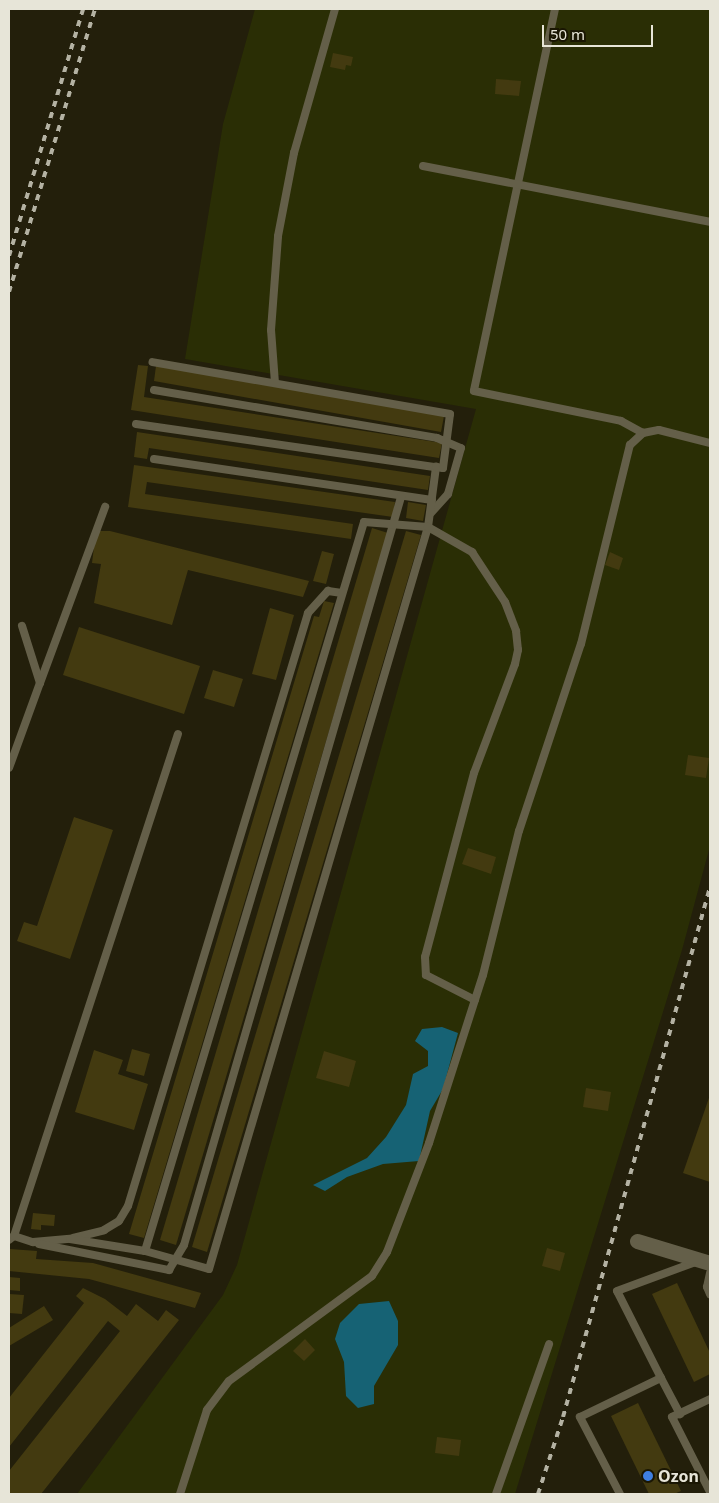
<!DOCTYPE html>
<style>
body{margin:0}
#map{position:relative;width:719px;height:1503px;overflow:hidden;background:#231f0b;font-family:"Noto Sans",sans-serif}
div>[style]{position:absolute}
.green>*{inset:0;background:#2a2e05}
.water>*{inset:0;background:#166274}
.building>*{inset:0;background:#433a10}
.lane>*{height:8px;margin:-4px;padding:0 4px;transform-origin:4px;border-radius:4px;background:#645f49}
.street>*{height:15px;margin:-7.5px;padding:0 7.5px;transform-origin:7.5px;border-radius:7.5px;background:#645f49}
.rail>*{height:4px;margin-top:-2px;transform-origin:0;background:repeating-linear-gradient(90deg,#b4b2a3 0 6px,transparent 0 12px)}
.dots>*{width:14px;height:14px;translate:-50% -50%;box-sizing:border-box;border:2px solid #1a1603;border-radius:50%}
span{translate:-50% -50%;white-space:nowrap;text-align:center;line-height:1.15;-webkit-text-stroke:4px #1a1603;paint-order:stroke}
.poi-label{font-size:16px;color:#e7e5d8;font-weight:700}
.left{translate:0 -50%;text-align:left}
.frame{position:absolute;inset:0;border:10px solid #e7e5d8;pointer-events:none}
.scale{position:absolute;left:542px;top:25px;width:111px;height:22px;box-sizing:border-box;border:2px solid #e7e5d8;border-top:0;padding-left:6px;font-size:15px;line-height:18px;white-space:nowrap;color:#e7e5d8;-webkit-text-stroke:4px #1a1603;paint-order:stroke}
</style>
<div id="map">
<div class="green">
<i style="clip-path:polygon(255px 9px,710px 9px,710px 846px,682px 950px,515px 1494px,77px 1494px,223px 1295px,237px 1265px,476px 409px,185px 359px,223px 124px)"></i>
</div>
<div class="water">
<i style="clip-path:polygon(442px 1027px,458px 1033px,443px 1089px,430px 1111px,419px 1161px,383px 1164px,347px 1177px,325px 1191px,313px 1185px,367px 1158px,386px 1137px,406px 1105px,413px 1074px,428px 1066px,428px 1051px,415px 1041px,422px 1029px)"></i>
<i style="clip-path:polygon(389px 1301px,398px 1321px,398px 1345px,374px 1386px,374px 1404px,358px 1408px,346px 1396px,344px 1362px,335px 1339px,340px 1323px,359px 1304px)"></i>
</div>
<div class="building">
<i style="clip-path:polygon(333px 53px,353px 57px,351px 66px,346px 65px,345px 70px,330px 67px)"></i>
<i style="clip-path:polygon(496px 79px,521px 81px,519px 96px,495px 94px)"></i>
<i style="clip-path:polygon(138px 365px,148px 366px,144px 397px,442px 443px,439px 458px,131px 410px)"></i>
<i style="clip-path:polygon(156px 366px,444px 416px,441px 432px,154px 381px)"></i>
<i style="clip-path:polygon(137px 432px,430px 476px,428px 490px,149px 448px,147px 459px,134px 457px)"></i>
<i style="clip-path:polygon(134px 465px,395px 502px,393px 517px,147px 482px,145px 494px,353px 524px,351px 539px,128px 507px)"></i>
<i style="clip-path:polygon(408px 502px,426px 505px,423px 521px,406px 518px)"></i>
<i style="clip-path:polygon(372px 528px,388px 533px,176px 1245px,160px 1240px)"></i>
<i style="clip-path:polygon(96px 531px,110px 531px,309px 581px,303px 597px,188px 570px,172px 625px,94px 603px,101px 564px,92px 563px)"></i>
<i style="clip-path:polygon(406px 531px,421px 535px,207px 1252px,192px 1247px)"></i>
<i style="clip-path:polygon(322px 551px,334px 554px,326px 584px,313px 581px)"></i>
<i style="clip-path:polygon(610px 552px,623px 558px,619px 570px,605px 565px)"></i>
<i style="clip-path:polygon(324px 601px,334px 603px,144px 1238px,129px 1234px,314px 616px,319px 617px)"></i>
<i style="clip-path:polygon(270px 608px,294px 615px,276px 680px,252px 674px)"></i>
<i style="clip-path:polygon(79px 627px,200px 666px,184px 714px,63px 675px)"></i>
<i style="clip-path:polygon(213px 670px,243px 679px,234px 707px,204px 698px)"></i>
<i style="clip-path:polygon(688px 755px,709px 758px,706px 778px,685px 775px)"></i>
<i style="clip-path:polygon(74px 817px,113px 830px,70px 959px,17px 941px,24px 922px,37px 926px)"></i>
<i style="clip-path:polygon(468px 848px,496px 857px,491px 874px,462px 864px)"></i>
<i style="clip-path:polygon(132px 1049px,150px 1054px,144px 1076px,126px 1071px)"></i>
<i style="clip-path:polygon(94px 1050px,123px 1060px,118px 1074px,148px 1084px,134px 1130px,75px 1112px)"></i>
<i style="clip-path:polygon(324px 1051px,356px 1061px,349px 1087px,316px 1078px)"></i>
<i style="clip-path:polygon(586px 1088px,611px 1092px,608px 1111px,583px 1107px)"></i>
<i style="clip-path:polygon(710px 1095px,710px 1182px,683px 1173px)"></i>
<i style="clip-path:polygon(33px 1213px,55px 1215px,54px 1226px,41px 1225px,41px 1230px,31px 1229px)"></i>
<i style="clip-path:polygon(547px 1248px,565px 1253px,560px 1271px,542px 1266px)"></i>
<i style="clip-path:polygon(10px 1249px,37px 1251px,36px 1259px,93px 1263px,201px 1293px,195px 1308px,89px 1279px,9px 1271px)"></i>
<i style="clip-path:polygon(9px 1277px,20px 1278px,20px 1291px,9px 1290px)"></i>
<i style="clip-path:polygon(677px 1283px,710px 1353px,710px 1374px,694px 1382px,652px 1294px)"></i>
<i style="clip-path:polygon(83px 1288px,105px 1299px,127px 1316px,136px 1304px,158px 1321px,166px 1310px,179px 1320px,41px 1494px,9px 1494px,9px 1471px,120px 1331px,108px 1321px,9px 1447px,9px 1398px,84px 1303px,76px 1296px)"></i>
<i style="clip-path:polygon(9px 1294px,24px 1295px,22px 1314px,9px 1313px)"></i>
<i style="clip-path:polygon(44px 1306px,53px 1320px,9px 1346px,9px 1328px)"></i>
<i style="clip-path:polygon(305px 1339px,315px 1350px,304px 1361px,293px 1351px)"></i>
<i style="clip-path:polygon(638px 1403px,681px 1491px,674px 1494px,649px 1494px,611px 1416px)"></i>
<i style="clip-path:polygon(437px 1437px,461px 1440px,459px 1456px,435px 1453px)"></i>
</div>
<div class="lane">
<i style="left:555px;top:9px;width:390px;rotate:102deg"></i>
<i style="left:474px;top:391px;width:150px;rotate:11.5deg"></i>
<i style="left:621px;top:421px;width:25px;rotate:29deg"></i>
<i style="left:423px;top:166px;width:292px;rotate:11deg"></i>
<i style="left:275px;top:383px;width:53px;rotate:-94.3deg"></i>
<i style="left:271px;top:330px;width:94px;rotate:-85.7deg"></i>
<i style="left:278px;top:236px;width:85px;rotate:-79.1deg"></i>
<i style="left:294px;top:153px;width:150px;rotate:-74.1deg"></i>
<i style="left:154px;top:390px;width:287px;rotate:9.6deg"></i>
<i style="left:437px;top:438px;width:26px;rotate:23deg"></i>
<i style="left:461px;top:448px;width:48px;rotate:105.8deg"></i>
<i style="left:448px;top:494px;width:25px;rotate:132deg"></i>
<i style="left:136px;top:424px;width:303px;rotate:8.2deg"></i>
<i style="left:154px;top:459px;width:281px;rotate:8.4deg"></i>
<i style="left:40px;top:683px;width:188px;rotate:-69.7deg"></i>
<i style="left:9px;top:768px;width:90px;rotate:-70deg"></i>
<i style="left:40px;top:683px;width:60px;rotate:-107.5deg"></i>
<i style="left:14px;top:1236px;width:528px;rotate:-71.91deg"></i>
<i style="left:73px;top:1238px;width:32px;rotate:-14deg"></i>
<i style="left:104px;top:1230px;width:17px;rotate:-31deg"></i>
<i style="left:119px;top:1221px;width:17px;rotate:-59deg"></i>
<i style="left:128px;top:1206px;width:620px;rotate:-73.11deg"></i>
<i style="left:308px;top:613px;width:30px;rotate:-48deg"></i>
<i style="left:328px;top:591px;width:14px;rotate:8deg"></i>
<i style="left:9px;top:1240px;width:6px;rotate:-39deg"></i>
<i style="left:14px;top:1236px;width:20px;rotate:18deg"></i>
<i style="left:33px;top:1242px;width:37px;rotate:-5deg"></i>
<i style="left:70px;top:1239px;width:76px;rotate:9.1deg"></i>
<i style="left:145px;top:1251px;width:66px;rotate:15.7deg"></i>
<i style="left:209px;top:1269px;width:774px;rotate:-73.56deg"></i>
<i style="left:428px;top:527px;width:61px;rotate:-82.4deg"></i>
<i style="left:436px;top:467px;width:7px;rotate:8deg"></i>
<i style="left:443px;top:468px;width:54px;rotate:-82.6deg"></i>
<i style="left:450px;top:414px;width:302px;rotate:-170.1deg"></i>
<i style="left:39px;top:1244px;width:133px;rotate:11.3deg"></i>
<i style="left:169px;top:1270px;width:29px;rotate:-59deg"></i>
<i style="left:184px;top:1245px;width:779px;rotate:-73.82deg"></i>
<i style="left:145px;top:1251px;width:761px;rotate:-73.28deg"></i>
<i style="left:364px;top:522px;width:64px;rotate:4.5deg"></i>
<i style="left:428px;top:527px;width:51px;rotate:29.6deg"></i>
<i style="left:472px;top:552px;width:60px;rotate:56.6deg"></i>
<i style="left:505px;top:602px;width:31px;rotate:69deg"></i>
<i style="left:516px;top:631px;width:19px;rotate:84deg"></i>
<i style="left:518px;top:650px;width:14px;rotate:102deg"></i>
<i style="left:515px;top:664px;width:116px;rotate:110.6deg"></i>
<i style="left:474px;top:773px;width:190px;rotate:104.9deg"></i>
<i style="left:425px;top:957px;width:18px;rotate:87deg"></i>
<i style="left:426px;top:975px;width:55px;rotate:27deg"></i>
<i style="left:710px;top:1273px;width:14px;rotate:102deg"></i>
<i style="left:707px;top:1287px;width:8px;rotate:67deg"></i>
<i style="left:661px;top:1378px;width:41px;rotate:62.2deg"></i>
<i style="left:710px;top:1399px;width:42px;rotate:154.7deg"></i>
<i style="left:672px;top:1417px;width:84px;rotate:63.1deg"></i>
<i style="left:180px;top:1494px;width:88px;rotate:-72.2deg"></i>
<i style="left:207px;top:1410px;width:36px;rotate:-53deg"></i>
<i style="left:229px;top:1381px;width:177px;rotate:-36.3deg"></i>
<i style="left:372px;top:1276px;width:28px;rotate:-58deg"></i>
<i style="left:387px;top:1252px;width:117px;rotate:-68.9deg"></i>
<i style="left:429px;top:1143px;width:176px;rotate:-72.2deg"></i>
<i style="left:483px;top:975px;width:148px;rotate:-76deg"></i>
<i style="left:519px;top:831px;width:197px;rotate:-71.7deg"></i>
<i style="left:581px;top:644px;width:205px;rotate:-76.2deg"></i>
<i style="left:630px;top:445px;width:18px;rotate:-43deg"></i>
<i style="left:643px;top:433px;width:16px;rotate:-11deg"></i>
<i style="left:659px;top:430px;width:53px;rotate:14.3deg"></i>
<i style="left:496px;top:1494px;width:159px;rotate:-70.5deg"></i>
<i style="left:620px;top:1494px;width:87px;rotate:-117.5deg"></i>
<i style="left:580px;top:1417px;width:90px;rotate:-25.7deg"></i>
<i style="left:661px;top:1378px;width:97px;rotate:-116.8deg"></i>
<i style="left:617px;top:1291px;width:86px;rotate:-20.3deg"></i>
</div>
<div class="street">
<i style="left:637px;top:1241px;width:76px;rotate:16.8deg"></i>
</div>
<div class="rail">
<i style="left:9px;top:256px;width:258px;rotate:-73.3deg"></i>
<i style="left:9px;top:292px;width:296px;rotate:-73.1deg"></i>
<i style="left:538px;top:1494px;width:81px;rotate:-72deg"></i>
<i style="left:563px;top:1417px;width:550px;rotate:-74.5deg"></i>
</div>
<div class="dots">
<i style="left:648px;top:1476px;background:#3f7fe0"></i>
</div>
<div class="poi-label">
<span class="left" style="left:658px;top:1476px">Ozon</span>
</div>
<div class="frame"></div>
<div class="scale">50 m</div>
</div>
